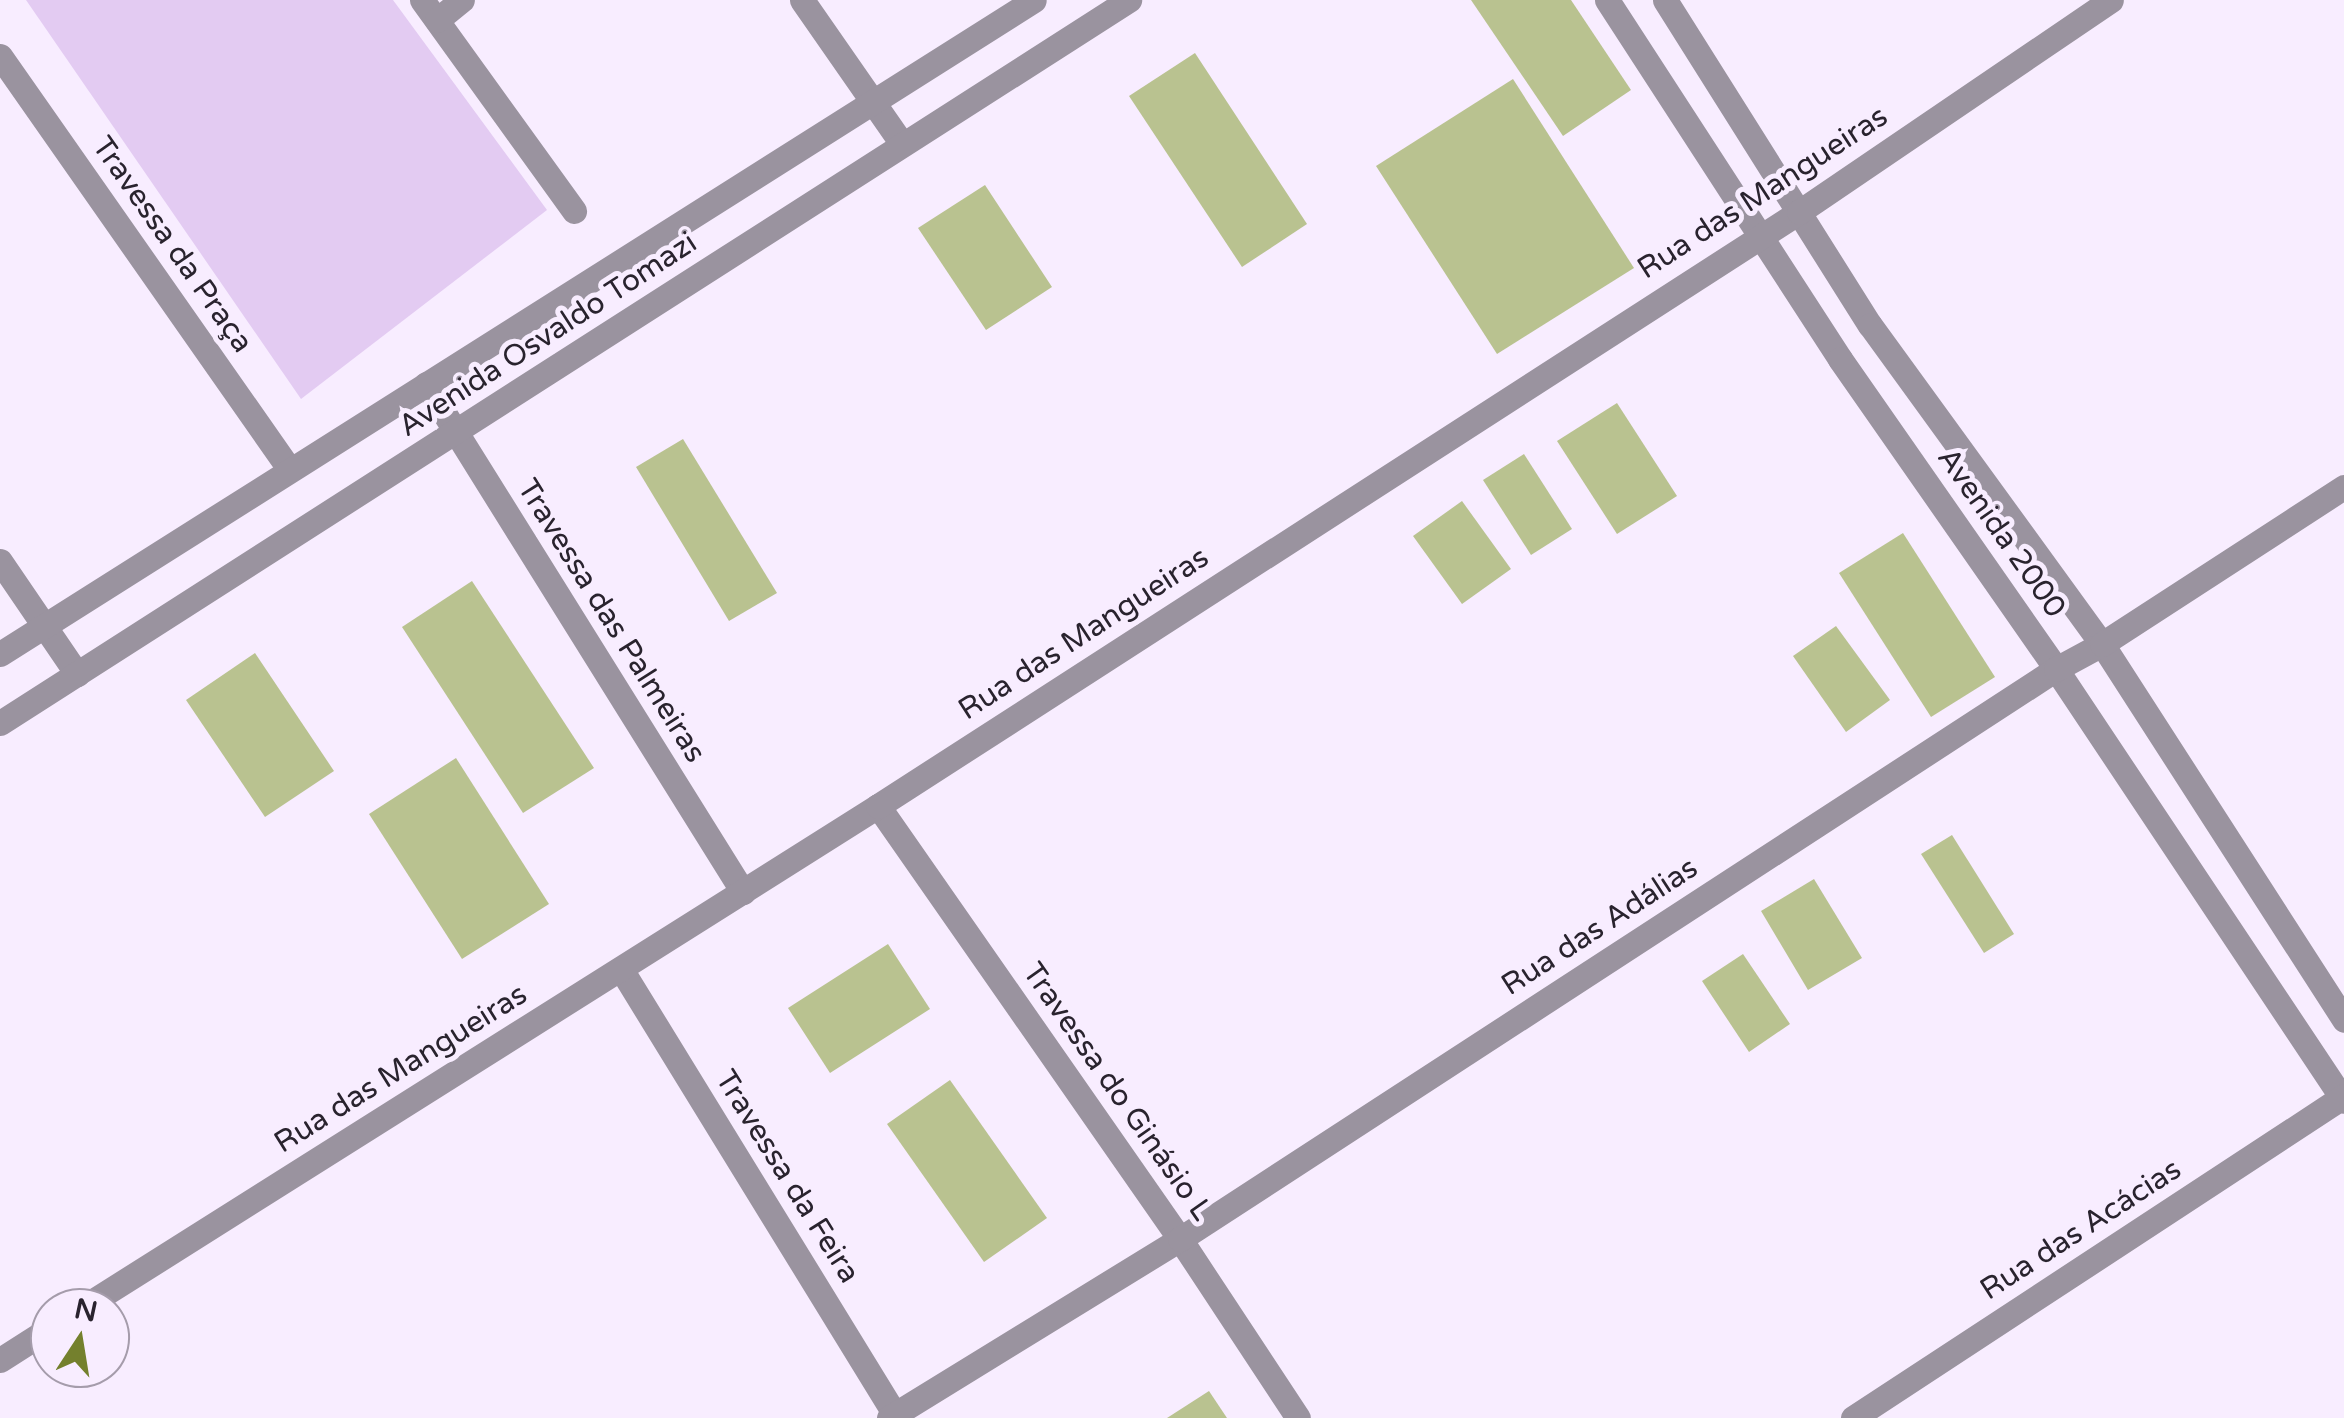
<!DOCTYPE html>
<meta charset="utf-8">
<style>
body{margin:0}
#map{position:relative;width:2344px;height:1418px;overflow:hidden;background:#f8edff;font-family:"Varela Round",sans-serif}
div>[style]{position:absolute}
.green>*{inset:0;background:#e3cbf2}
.building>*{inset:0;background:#b9c290}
.minor>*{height:25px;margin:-12.5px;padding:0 12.5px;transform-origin:12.5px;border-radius:12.5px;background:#9a939f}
span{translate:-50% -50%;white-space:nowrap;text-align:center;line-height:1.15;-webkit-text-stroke:10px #f8edff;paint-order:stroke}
.street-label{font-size:30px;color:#29232e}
.north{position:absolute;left:30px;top:1288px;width:100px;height:100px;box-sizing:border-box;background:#f8edff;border:2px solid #a59cab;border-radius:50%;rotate:12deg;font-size:28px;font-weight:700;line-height:40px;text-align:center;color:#29232e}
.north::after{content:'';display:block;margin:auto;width:35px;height:45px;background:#74802d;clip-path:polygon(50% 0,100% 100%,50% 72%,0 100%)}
</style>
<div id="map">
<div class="green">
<i style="clip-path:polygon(26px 0,393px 0,547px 210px,301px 399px)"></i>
</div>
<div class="building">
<i style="clip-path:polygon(1471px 0,1571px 0,1631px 90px,1563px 136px)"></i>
<i style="clip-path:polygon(1195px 53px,1307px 224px,1242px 267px,1129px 96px)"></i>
<i style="clip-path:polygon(1513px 79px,1634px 268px,1497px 354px,1376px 166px)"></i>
<i style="clip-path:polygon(985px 185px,1052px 287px,986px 330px,918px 228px)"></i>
<i style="clip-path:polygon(1617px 403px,1677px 496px,1617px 534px,1557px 441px)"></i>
<i style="clip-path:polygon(683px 439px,777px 593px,729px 621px,636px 467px)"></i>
<i style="clip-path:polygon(1524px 454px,1572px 529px,1531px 555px,1483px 480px)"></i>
<i style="clip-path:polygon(1462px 501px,1511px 569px,1462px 604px,1413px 536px)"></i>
<i style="clip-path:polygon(1903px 533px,1995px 677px,1931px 717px,1839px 573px)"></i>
<i style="clip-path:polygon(472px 581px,594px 768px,523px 813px,402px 627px)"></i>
<i style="clip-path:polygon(1836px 626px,1890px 700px,1846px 732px,1793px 656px)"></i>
<i style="clip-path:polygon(255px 653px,334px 771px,265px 817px,186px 700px)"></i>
<i style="clip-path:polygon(456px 758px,549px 904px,462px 959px,369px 814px)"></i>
<i style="clip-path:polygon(1952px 835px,2014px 934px,1984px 953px,1921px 854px)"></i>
<i style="clip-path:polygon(1814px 879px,1862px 958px,1808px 990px,1761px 911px)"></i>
<i style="clip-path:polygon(888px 944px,930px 1009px,830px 1073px,788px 1008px)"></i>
<i style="clip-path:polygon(1743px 954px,1790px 1024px,1749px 1052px,1702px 981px)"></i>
<i style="clip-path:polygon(950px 1080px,1047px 1218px,984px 1262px,887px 1124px)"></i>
<i style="clip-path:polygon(1209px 1391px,1227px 1418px,1167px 1418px)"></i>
</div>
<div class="minor">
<i style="left:422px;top:0;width:260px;rotate:54.2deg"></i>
<i style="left:802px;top:0;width:175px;rotate:55.2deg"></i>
<i style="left:1607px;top:0;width:428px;rotate:57deg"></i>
<i style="left:1840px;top:359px;width:378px;rotate:55.1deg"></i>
<i style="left:2056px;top:669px;width:519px;rotate:56.31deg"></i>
<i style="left:1665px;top:0;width:384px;rotate:57.8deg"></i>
<i style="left:1870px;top:325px;width:394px;rotate:54deg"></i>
<i style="left:2102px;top:644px;width:447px;rotate:57.2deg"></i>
<i style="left:437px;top:20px;width:32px;rotate:-39deg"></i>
<i style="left:0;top:56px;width:505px;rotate:54.99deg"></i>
<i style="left:426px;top:384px;width:599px;rotate:58.04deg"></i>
<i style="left:0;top:561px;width:137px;rotate:55.7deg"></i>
<i style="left:0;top:654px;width:1223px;rotate:-32.31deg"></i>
<i style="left:0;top:723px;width:1341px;rotate:-32.64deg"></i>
<i style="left:878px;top:806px;width:528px;rotate:55.11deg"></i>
<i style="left:1180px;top:1239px;width:214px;rotate:56.6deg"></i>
<i style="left:621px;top:969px;width:527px;rotate:58.42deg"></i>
<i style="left:82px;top:1308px;width:941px;rotate:-32.24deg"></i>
<i style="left:878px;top:806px;width:1096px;rotate:-32.82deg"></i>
<i style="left:1799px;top:212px;width:377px;rotate:-34.2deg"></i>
<i style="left:0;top:1360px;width:59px;rotate:-32.6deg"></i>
<i style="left:889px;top:1418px;width:342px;rotate:-31.6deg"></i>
<i style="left:1180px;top:1239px;width:1045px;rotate:-33.05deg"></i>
<i style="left:2056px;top:669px;width:52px;rotate:-28.5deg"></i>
<i style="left:2102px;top:644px;width:288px;rotate:-33deg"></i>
<i style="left:1853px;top:1418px;width:587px;rotate:-33.26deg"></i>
</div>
<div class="street-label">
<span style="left:1763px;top:193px;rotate:-33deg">Rua das Mangueiras</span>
<span style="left:172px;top:245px;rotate:55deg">Travessa da Praça</span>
<span style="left:548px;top:335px;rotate:-33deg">Avenida Osvaldo Tomazi</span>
<span style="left:2001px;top:533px;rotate:55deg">Avenida 2000</span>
<span style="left:611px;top:621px;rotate:58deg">Travessa das Palmeiras</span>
<span style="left:1084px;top:634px;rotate:-33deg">Rua das Mangueiras</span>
<span style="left:1600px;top:927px;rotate:-33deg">Rua das Adálias</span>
<span style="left:401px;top:1069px;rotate:-32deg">Rua das Mangueiras</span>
<span style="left:1117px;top:1092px;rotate:55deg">Travessa do Ginásio L</span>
<span style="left:787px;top:1177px;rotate:58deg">Travessa da Feira</span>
<span style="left:2081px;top:1230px;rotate:-33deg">Rua das Acácias</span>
</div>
<div class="north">N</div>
</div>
